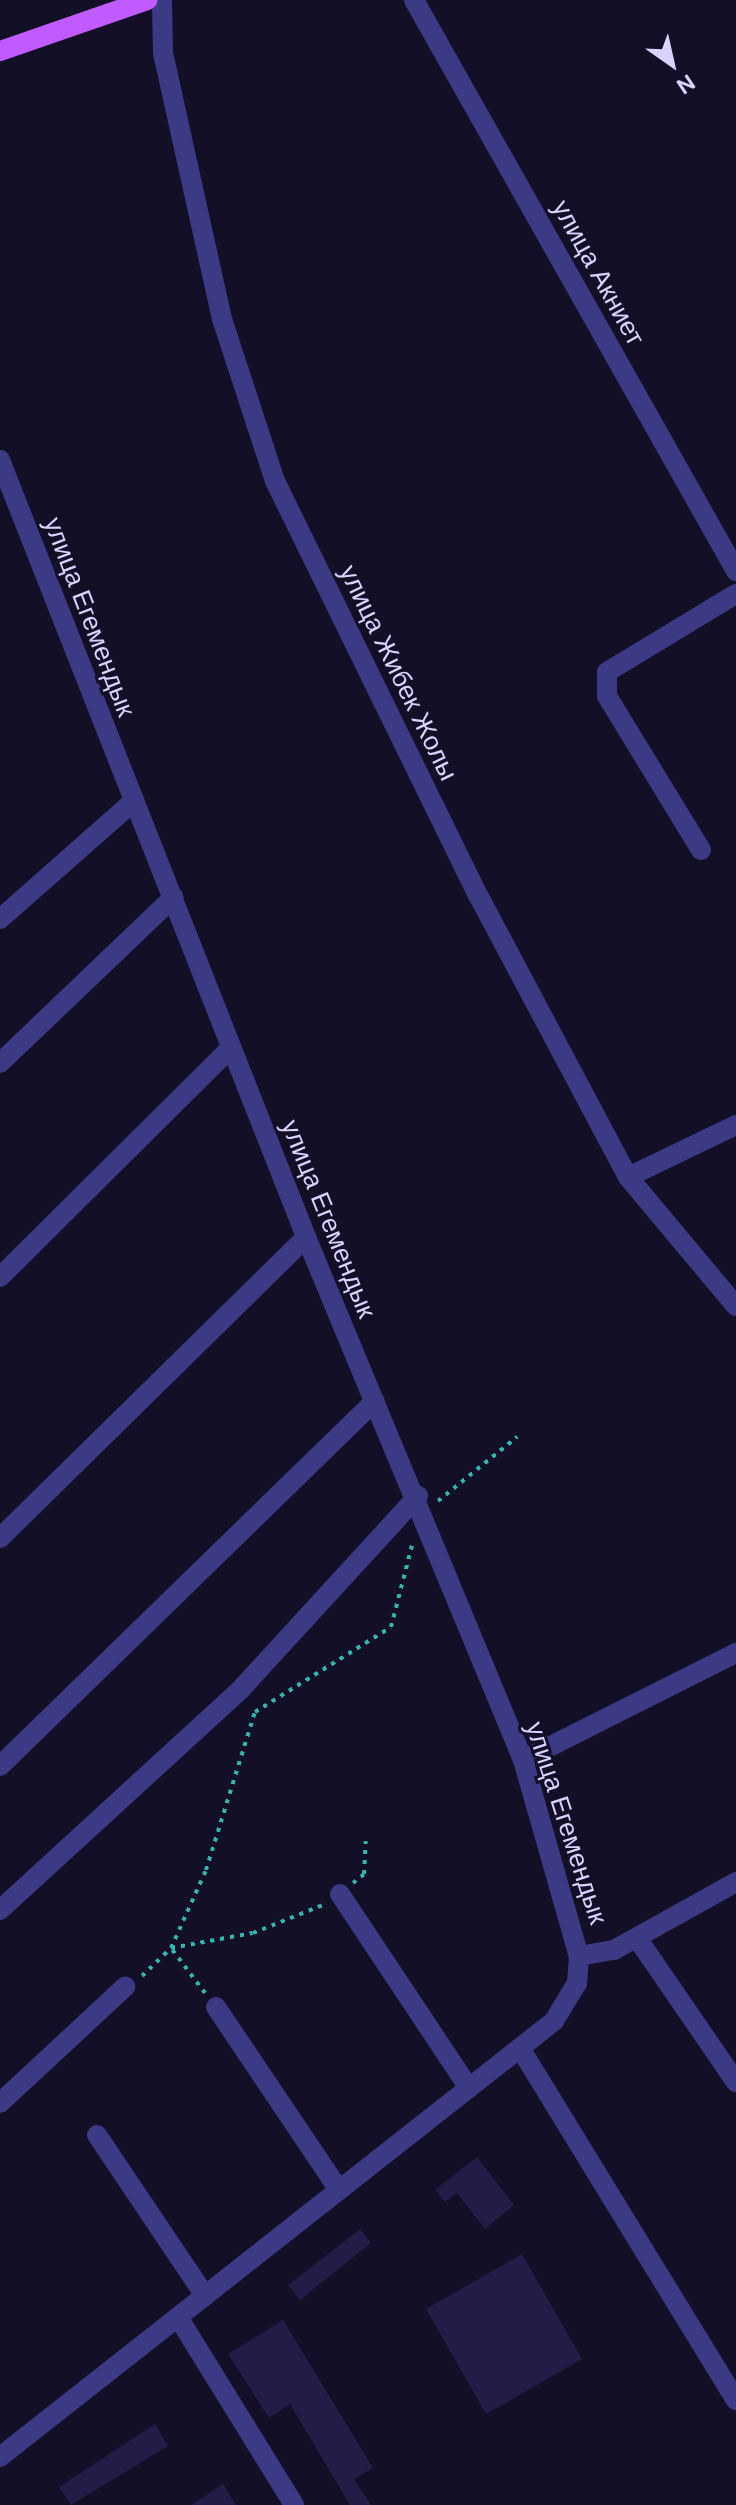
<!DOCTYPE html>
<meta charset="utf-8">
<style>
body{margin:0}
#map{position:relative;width:736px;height:2505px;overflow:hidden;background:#130f26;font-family:"DM Sans",sans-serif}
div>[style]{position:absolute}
.building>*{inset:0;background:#241b47}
.path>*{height:4px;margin-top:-2px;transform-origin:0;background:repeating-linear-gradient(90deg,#2fb8b0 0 4px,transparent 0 10px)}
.minor>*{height:20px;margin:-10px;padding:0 10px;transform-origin:10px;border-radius:10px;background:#3d3a85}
.major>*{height:20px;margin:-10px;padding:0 10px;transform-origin:10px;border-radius:10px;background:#c25bff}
span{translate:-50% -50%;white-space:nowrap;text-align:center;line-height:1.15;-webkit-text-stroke:6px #130f26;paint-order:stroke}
.street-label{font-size:26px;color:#d9d4ff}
.north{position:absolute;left:632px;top:24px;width:80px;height:80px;-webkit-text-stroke:6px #130f26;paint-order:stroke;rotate:146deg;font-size:22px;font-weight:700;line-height:32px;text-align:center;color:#d9d4ff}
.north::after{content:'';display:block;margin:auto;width:28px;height:36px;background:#d9d4ff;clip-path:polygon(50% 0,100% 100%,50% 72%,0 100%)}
</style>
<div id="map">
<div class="building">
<i style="clip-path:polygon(477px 2157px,514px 2205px,485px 2229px,457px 2193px,445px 2202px,435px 2190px)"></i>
<i style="clip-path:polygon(360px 2229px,371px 2243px,300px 2300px,288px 2285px)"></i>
<i style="clip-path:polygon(522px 2254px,582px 2359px,486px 2414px,426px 2309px)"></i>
<i style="clip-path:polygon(283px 2320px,373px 2468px,354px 2479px,371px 2505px,350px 2505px,290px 2404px,269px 2418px,228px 2354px)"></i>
<i style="clip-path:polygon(155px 2424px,168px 2446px,71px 2505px,59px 2487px)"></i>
<i style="clip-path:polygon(223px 2484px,236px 2505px,191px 2505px)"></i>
</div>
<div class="path">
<i style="left:438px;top:1501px;width:102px;rotate:-39deg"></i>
<i style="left:353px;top:1883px;width:14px;rotate:-39deg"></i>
<i style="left:364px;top:1874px;width:33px;rotate:-87deg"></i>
<i style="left:142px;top:1976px;width:40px;rotate:-44deg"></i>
<i style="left:171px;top:1948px;width:85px;rotate:-65.8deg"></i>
<i style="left:206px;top:1870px;width:165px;rotate:-72.8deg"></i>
<i style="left:255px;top:1712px;width:160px;rotate:-32deg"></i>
<i style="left:391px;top:1627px;width:85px;rotate:-75.6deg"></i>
<i style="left:205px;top:1993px;width:56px;rotate:-127.1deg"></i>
<i style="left:171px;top:1948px;width:83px;rotate:-10.4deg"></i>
<i style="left:253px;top:1933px;width:75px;rotate:-21.8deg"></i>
</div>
<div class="minor">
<i style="left:162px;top:0;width:53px;rotate:88.9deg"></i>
<i style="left:163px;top:53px;width:272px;rotate:77.5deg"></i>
<i style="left:222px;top:319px;width:170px;rotate:71.9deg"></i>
<i style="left:275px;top:481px;width:461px;rotate:63.9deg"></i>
<i style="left:478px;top:895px;width:319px;rotate:62deg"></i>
<i style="left:628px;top:1177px;width:168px;rotate:50.1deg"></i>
<i style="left:414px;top:0;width:656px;rotate:60.58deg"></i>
<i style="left:0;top:460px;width:835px;rotate:68.5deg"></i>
<i style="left:306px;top:1237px;width:566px;rotate:67.47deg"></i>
<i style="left:523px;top:1760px;width:204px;rotate:74.1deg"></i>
<i style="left:579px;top:1956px;width:27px;rotate:94deg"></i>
<i style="left:577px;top:1983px;width:44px;rotate:121.2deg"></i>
<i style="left:554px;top:2021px;width:705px;rotate:141.8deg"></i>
<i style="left:701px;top:850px;width:180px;rotate:-121.4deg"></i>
<i style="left:607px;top:696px;width:24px;rotate:-90deg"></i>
<i style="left:607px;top:672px;width:151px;rotate:-31.2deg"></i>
<i style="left:0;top:919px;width:179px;rotate:-41.4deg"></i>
<i style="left:0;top:1063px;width:240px;rotate:-43.7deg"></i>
<i style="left:628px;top:1177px;width:120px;rotate:-25.7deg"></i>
<i style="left:0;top:1277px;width:325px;rotate:-44.8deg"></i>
<i style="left:0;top:1538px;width:429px;rotate:-44.5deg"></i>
<i style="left:523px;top:1760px;width:238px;rotate:-26.7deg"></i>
<i style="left:0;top:1766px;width:523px;rotate:-44.23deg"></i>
<i style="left:340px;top:1894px;width:233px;rotate:56.4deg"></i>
<i style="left:0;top:1910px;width:327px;rotate:-42.5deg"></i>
<i style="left:241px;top:1689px;width:262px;rotate:-47.5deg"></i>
<i style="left:637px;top:1938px;width:175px;rotate:55.5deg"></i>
<i style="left:579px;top:1956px;width:36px;rotate:-10deg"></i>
<i style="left:614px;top:1950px;width:140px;rotate:-29.1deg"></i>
<i style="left:216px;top:2007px;width:220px;rotate:56.1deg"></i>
<i style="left:520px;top:2048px;width:413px;rotate:58.5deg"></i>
<i style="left:0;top:2103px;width:171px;rotate:-42.9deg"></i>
<i style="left:97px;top:2135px;width:194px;rotate:56.1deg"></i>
<i style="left:178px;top:2317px;width:221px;rotate:58.3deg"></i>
</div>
<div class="major">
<i style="left:0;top:51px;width:156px;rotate:-19.1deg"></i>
</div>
<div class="street-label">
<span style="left:598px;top:273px;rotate:61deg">улица Акниет</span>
<span style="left:89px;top:617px;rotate:69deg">улица Егемендык</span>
<span style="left:398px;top:673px;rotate:64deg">улица Жибек Жолы</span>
<span style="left:328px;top:1219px;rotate:68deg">улица Егемендык</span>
<span style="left:566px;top:1823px;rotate:72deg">улица Егемендык</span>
</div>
<div class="north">N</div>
</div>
